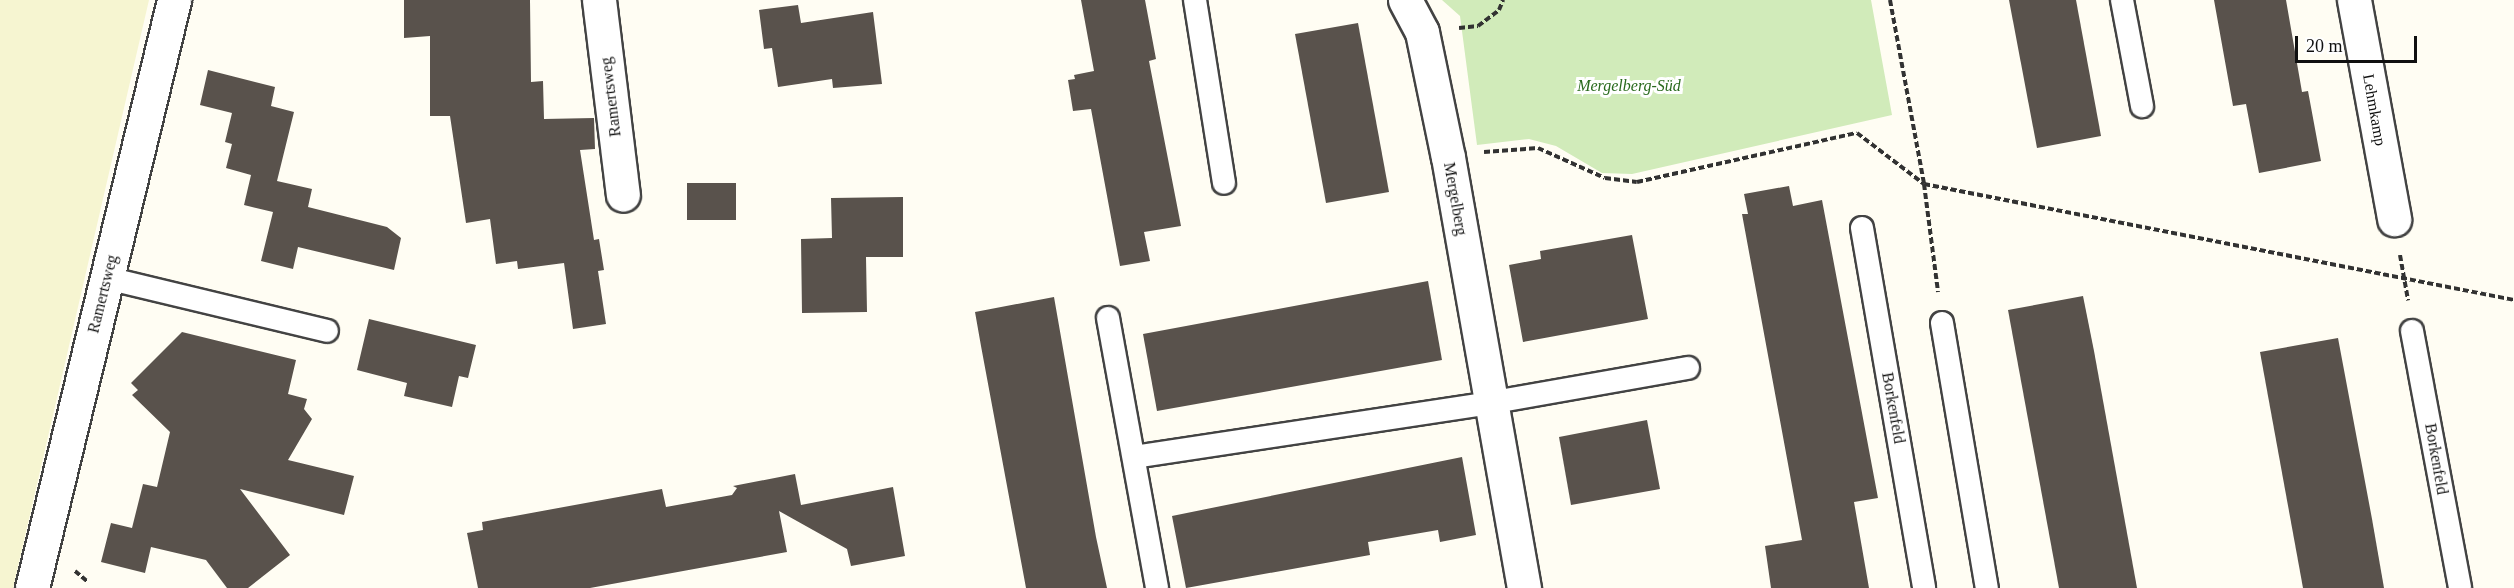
<!DOCTYPE html>
<meta charset="utf-8">
<style>
body{margin:0}
#map{position:relative;width:2514px;height:588px;overflow:hidden;background:#fffdf3;font-family:"Times New Roman",serif}
div>[style]{position:absolute}
.farmland>*{inset:0;background:#f6f5d1}
.green>*{inset:0;background:#d1ebba}
.building>*{inset:0;background:#59524c}
.path>*{height:4px;margin-top:-2px;transform-origin:0;background:repeating-linear-gradient(90deg,#323232 0 6px,transparent 0 9px)}
.roads{filter:drop-shadow(2px 0 #434343) drop-shadow(-2px 0 #434343) drop-shadow(0 2px #434343) drop-shadow(0 -2px #434343)}
.service>*{height:22px;margin:-11px;padding:0 11px;transform-origin:11px;border-radius:11px;background:#fff}
.minor>*{height:33px;margin:-16.5px;padding:0 16.5px;transform-origin:16.5px;border-radius:16.5px;background:#fff}
span{translate:-50% -50%;white-space:nowrap;text-align:center;line-height:1.15;-webkit-text-stroke:6px #fff;paint-order:stroke}
.park-label{font-size:16px;color:#296a1d;font-style:italic}
.street-label{font-size:16px;color:#101010}
.scale{position:absolute;left:2295px;top:36px;width:122px;height:27px;box-sizing:border-box;border:3px solid #101010;border-top:0;padding-left:8px;font-size:18px;line-height:21px;white-space:nowrap;color:#101010;-webkit-text-stroke:4px #fff;paint-order:stroke}
</style>
<div id="map">
<div class="farmland">
<i style="clip-path:polygon(0 0,149px 0,13px 588px,0 588px)"></i>
</div>
<div class="green">
<i style="clip-path:polygon(1442px 0,1871px 0,1892px 115px,1632px 174px,1602px 173px,1556px 146px,1529px 139px,1477px 145px,1460px 16px)"></i>
</div>
<div class="building">
<i style="clip-path:polygon(404px 0,530px 0,531px 82px,543px 81px,544px 119px,594px 118px,595px 149px,580px 150px,594px 240px,599px 239px,604px 270px,598px 271px,606px 324px,573px 329px,564px 263px,518px 269px,517px 261px,496px 264px,490px 219px,466px 223px,450px 116px,430px 116px,430px 36px,404px 38px)"></i>
<i style="clip-path:polygon(1081px 0,1145px 0,1156px 59px,1149px 61px,1181px 226px,1144px 232px,1150px 261px,1120px 266px,1091px 109px,1073px 111px,1068px 80px,1075px 79px,1074px 75px,1094px 71px)"></i>
<i style="clip-path:polygon(2009px 0,2076px 0,2101px 136px,2037px 148px)"></i>
<i style="clip-path:polygon(2214px 0,2286px 0,2302px 92px,2308px 91px,2321px 161px,2259px 173px,2246px 104px,2233px 106px)"></i>
<i style="clip-path:polygon(798px 5px,801px 23px,873px 12px,882px 84px,833px 88px,832px 79px,778px 87px,772px 48px,764px 49px,759px 10px)"></i>
<i style="clip-path:polygon(1358px 23px,1389px 192px,1326px 203px,1295px 34px)"></i>
<i style="clip-path:polygon(208px 70px,275px 87px,271px 106px,294px 112px,277px 181px,312px 189px,308px 207px,387px 227px,401px 238px,394px 270px,298px 247px,293px 269px,261px 261px,273px 212px,244px 205px,251px 175px,226px 168px,232px 144px,225px 142px,232px 113px,200px 105px)"></i>
<i style="clip-path:polygon(687px 183px,736px 183px,736px 220px,687px 220px)"></i>
<i style="clip-path:polygon(1789px 186px,1793px 206px,1822px 200px,1878px 498px,1854px 502px,1869px 588px,1771px 588px,1765px 546px,1802px 540px,1742px 214px,1748px 214px,1744px 194px)"></i>
<i style="clip-path:polygon(903px 197px,903px 257px,866px 257px,867px 312px,802px 313px,801px 239px,832px 238px,831px 198px)"></i>
<i style="clip-path:polygon(1632px 235px,1648px 319px,1523px 342px,1509px 265px,1541px 259px,1540px 251px)"></i>
<i style="clip-path:polygon(1428px 281px,1442px 360px,1157px 411px,1143px 334px)"></i>
<i style="clip-path:polygon(2083px 296px,2094px 351px,2137px 588px,2059px 588px,2008px 310px)"></i>
<i style="clip-path:polygon(1054px 297px,1096px 537px,1107px 588px,1026px 588px,981px 346px,975px 312px)"></i>
<i style="clip-path:polygon(369px 319px,476px 345px,468px 378px,459px 376px,452px 407px,404px 396px,407px 383px,357px 370px)"></i>
<i style="clip-path:polygon(182px 332px,296px 360px,288px 394px,307px 399px,304px 409px,312px 419px,288px 460px,354px 476px,344px 515px,240px 489px,290px 555px,248px 588px,227px 588px,206px 560px,151px 547px,145px 573px,101px 562px,111px 523px,132px 528px,143px 484px,157px 487px,170px 432px,132px 395px,138px 390px,131px 383px)"></i>
<i style="clip-path:polygon(2338px 338px,2372px 519px,2384px 588px,2303px 588px,2260px 352px)"></i>
<i style="clip-path:polygon(1647px 420px,1660px 489px,1571px 505px,1559px 437px)"></i>
<i style="clip-path:polygon(1462px 457px,1476px 535px,1440px 542px,1438px 530px,1368px 542px,1370px 555px,1186px 588px,1172px 516px)"></i>
<i style="clip-path:polygon(795px 474px,801px 505px,893px 487px,905px 556px,851px 566px,847px 549px,779px 511px,787px 552px,590px 588px,478px 588px,467px 533px,483px 530px,482px 522px,662px 489px,666px 507px,732px 495px,737px 488px,733px 486px)"></i>
</div>
<div class="path">
<i style="left:1890px;top:0;width:187px;rotate:79.5deg"></i>
<i style="left:1924px;top:184px;width:109px;rotate:82.6deg"></i>
<i style="left:1459px;top:28px;width:19px;rotate:-6deg"></i>
<i style="left:1478px;top:26px;width:26px;rotate:-37deg"></i>
<i style="left:1499px;top:10px;width:11px;rotate:-68deg"></i>
<i style="left:1484px;top:152px;width:54px;rotate:-4.2deg"></i>
<i style="left:1538px;top:148px;width:73px;rotate:24.1deg"></i>
<i style="left:1605px;top:178px;width:32px;rotate:7deg"></i>
<i style="left:1637px;top:182px;width:225px;rotate:-12.6deg"></i>
<i style="left:1857px;top:133px;width:84px;rotate:37.3deg"></i>
<i style="left:1924px;top:184px;width:601px;rotate:11.12deg"></i>
<i style="left:2400px;top:255px;width:46px;rotate:79.9deg"></i>
<i style="left:75px;top:571px;width:17px;rotate:40deg"></i>
</div>
<div class="roads">
<div class="service">
<i style="left:1195px;top:0;width:185px;rotate:81deg"></i>
<i style="left:2122px;top:0;width:108px;rotate:79.3deg"></i>
<i style="left:1862px;top:228px;width:365px;rotate:80.2deg"></i>
<i style="left:107px;top:278px;width:226px;rotate:13.5deg"></i>
<i style="left:1108px;top:318px;width:274px;rotate:79.7deg"></i>
<i style="left:1942px;top:323px;width:269px;rotate:80.4deg"></i>
<i style="left:2412px;top:331px;width:261px;rotate:79.4deg"></i>
<i style="left:1134px;top:457px;width:359px;rotate:-8.6deg"></i>
<i style="left:1489px;top:403px;width:202px;rotate:-10deg"></i>
</div>
<div class="minor">
<i style="left:599px;top:0;width:196px;rotate:83deg"></i>
<i style="left:1405px;top:0;width:36px;rotate:62deg"></i>
<i style="left:1422px;top:32px;width:128px;rotate:78.3deg"></i>
<i style="left:1448px;top:157px;width:438px;rotate:80deg"></i>
<i style="left:2354px;top:0;width:223px;rotate:79.6deg"></i>
<i style="left:32px;top:588px;width:605px;rotate:-76.42deg"></i>
</div>
</div>
<div class="park-label">
<span style="left:1629px;top:86px">Mergelberg-Süd</span>
</div>
<div class="street-label">
<span style="left:611px;top:97px;rotate:-97deg">Ramertsweg</span>
<span style="left:2374px;top:110px;rotate:80deg">Lehmkamp</span>
<span style="left:1455px;top:199px;rotate:80deg">Mergelberg</span>
<span style="left:103px;top:294px;rotate:-76deg">Ramertsweg</span>
<span style="left:1893px;top:408px;rotate:80deg">Borkenfeld</span>
<span style="left:2436px;top:459px;rotate:80deg">Borkenfeld</span>
</div>
<div class="scale">20 m</div>
</div>
